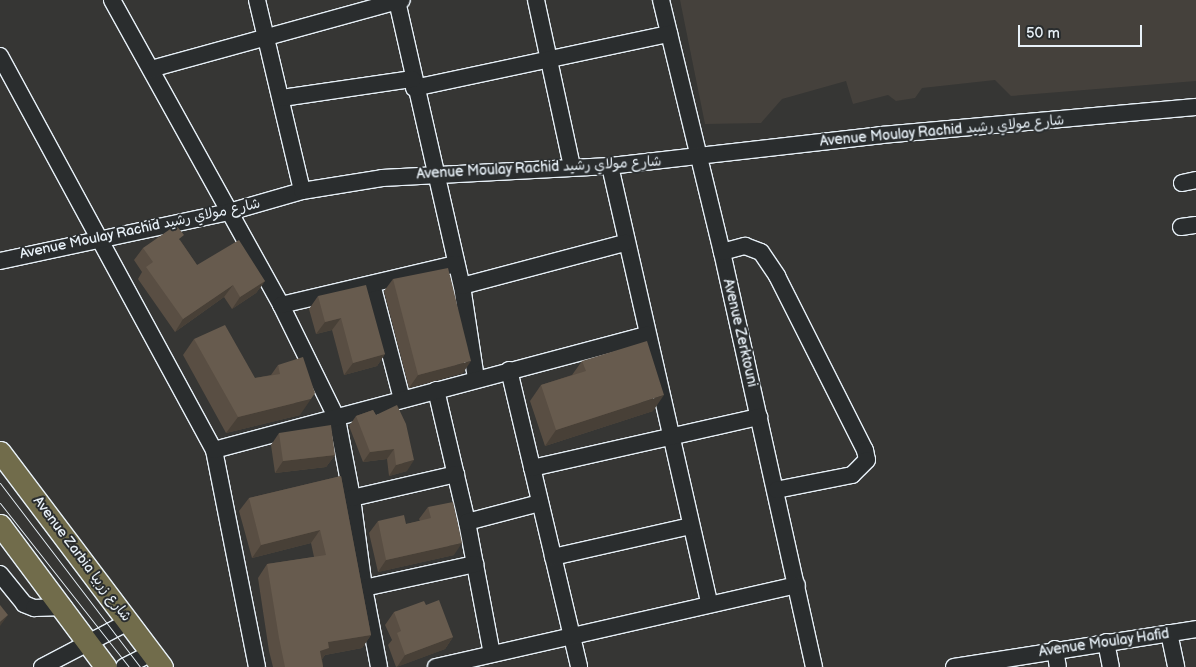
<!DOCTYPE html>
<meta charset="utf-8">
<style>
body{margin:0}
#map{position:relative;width:1196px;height:667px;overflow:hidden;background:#363634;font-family:"Balsamiq Sans","Playpen Sans Arabic",sans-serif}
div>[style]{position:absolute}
.built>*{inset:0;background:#45413c}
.roads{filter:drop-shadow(1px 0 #e8f1f8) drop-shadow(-1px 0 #e8f1f8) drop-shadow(0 1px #e8f1f8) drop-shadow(0 -1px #e8f1f8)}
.minor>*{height:16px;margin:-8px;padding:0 8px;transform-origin:8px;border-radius:8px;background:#2a2d2e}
.major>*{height:21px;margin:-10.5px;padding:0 10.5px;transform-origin:10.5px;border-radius:10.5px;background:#716c4b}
.tram>*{height:1px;margin:-0.5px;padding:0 0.5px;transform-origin:0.5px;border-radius:0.5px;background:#e8f1f8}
.wall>*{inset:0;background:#594e43}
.shaded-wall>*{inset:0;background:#484037}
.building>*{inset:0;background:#675b4e}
span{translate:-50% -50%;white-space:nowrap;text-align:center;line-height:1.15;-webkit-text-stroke:4px #2a2d2e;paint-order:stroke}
.street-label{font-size:14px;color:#e8f1f8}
.scale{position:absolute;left:1018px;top:25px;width:124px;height:22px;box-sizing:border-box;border:2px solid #e8f1f8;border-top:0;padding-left:6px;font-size:15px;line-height:18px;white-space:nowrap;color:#e8f1f8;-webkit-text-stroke:4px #2a2d2e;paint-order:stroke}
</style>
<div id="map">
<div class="built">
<i style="clip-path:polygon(680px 0,1196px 0,1196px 81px,1011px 96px,995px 80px,922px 88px,915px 98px,896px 101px,888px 95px,853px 104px,846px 81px,782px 99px,761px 123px,705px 124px)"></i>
</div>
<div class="roads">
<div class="minor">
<i style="left:112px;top:0;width:349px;rotate:61deg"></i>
<i style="left:281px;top:305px;width:127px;rotate:63.8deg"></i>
<i style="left:337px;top:419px;width:80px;rotate:79.2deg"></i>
<i style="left:352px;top:498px;width:91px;rotate:82.4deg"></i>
<i style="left:364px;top:588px;width:80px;rotate:79.2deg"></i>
<i style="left:257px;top:0;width:196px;rotate:76.7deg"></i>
<i style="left:536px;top:0;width:170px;rotate:77.8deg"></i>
<i style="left:661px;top:0;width:259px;rotate:76.4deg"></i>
<i style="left:722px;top:252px;width:425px;rotate:77.5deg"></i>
<i style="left:397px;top:1px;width:292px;rotate:77.2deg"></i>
<i style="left:462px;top:286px;width:94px;rotate:81.4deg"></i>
<i style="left:0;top:56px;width:448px;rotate:61.5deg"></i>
<i style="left:214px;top:450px;width:221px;rotate:78.8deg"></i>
<i style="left:151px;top:69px;width:260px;rotate:-15.4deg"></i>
<i style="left:414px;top:88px;width:261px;rotate:-12deg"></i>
<i style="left:282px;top:98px;width:132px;rotate:-8.3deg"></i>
<i style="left:610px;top:166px;width:448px;rotate:77.2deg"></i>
<i style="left:1182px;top:183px;width:14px;rotate:-12deg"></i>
<i style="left:1181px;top:227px;width:15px;rotate:-8deg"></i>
<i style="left:722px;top:252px;width:24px;rotate:-15deg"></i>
<i style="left:745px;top:246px;width:17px;rotate:21deg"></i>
<i style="left:761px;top:252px;width:29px;rotate:56deg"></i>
<i style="left:777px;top:276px;width:195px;rotate:63.2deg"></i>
<i style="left:865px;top:450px;width:10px;rotate:79deg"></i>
<i style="left:867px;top:460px;width:21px;rotate:135deg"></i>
<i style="left:852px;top:475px;width:77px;rotate:168.8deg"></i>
<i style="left:0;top:261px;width:234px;rotate:-12.1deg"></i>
<i style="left:229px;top:212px;width:76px;rotate:-16deg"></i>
<i style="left:302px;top:191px;width:81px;rotate:-9.2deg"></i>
<i style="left:382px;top:178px;width:228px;rotate:-3deg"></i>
<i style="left:610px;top:166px;width:273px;rotate:-6.5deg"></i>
<i style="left:881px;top:135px;width:316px;rotate:-5.1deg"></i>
<i style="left:372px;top:284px;width:119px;rotate:75.4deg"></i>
<i style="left:462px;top:286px;width:169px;rotate:-14.8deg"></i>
<i style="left:281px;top:305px;width:180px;rotate:-13.2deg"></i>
<i style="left:509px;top:370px;width:305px;rotate:76.7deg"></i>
<i style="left:436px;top:390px;width:136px;rotate:76.8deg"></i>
<i style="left:467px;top:522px;width:134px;rotate:79.3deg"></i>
<i style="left:214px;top:450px;width:448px;rotate:-14.9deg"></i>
<i style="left:532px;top:468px;width:233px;rotate:-12.7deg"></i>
<i style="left:352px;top:498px;width:107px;rotate:-13deg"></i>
<i style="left:467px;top:522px;width:75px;rotate:-14.6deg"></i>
<i style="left:553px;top:557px;width:141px;rotate:-12.7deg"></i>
<i style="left:0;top:574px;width:38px;rotate:51deg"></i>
<i style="left:24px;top:604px;width:11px;rotate:22deg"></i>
<i style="left:34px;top:608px;width:30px;rotate:-2deg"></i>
<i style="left:364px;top:588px;width:114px;rotate:-12.2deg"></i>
<i style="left:1169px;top:633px;width:35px;rotate:78deg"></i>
<i style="left:1106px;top:642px;width:25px;rotate:79deg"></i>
<i style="left:1055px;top:649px;width:18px;rotate:81deg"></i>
<i style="left:42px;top:667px;width:99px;rotate:-27.6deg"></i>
<i style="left:124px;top:667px;width:31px;rotate:-27deg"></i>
<i style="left:436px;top:667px;width:370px;rotate:-12.8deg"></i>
<i style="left:954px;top:667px;width:245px;rotate:-8.9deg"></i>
</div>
<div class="major">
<i style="left:0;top:452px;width:269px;rotate:53deg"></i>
<i style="left:0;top:525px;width:177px;rotate:53.3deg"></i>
</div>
</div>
<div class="tram">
<i style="left:0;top:483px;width:231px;rotate:52.7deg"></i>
<i style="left:0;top:503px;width:209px;rotate:51.8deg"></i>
</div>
<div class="wall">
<i style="clip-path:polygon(180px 240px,197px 265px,265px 281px,256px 293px,232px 309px,224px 297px,175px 332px,138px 279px,142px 272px,134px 260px,143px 248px)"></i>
<i style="clip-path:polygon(393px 279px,463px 373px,409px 388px,384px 291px)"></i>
<i style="clip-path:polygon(318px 296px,385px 354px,377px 366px,344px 375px,332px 330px,316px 334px,309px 309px)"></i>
<i style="clip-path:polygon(194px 339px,255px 378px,271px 375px,278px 365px,300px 415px,226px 433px,183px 355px)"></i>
<i style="clip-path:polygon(582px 361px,653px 411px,545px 446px,530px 401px,541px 385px,572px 375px)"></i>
<i style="clip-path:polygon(373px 410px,407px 471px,389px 476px,387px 459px,363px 462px,349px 426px,356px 416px)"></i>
<i style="clip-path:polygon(279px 433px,335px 455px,326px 467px,275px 473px,271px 445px)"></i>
<i style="clip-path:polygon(341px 476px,371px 635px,362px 648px,325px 655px,322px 659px,323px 667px,273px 667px,269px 651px,258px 578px,267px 564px,314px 557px,311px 543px,252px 558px,239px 511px,249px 498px)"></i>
<i style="clip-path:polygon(428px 507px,454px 555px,378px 572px,369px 533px,378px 521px,406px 524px,420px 521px,419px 519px)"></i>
<i style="clip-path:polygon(426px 605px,453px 637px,445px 649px,396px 667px,388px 645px,392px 640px,385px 625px,394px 612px)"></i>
</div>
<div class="shaded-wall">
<i style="clip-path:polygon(265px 281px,256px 293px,232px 309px,240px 297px)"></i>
<i style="clip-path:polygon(233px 285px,224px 297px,175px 332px,183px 319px)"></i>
<i style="clip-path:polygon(341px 318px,332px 330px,316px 334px,325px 322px)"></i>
<i style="clip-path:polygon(385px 354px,377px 366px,344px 375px,353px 363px)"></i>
<i style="clip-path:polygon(471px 361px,463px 373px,409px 388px,418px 375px)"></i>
<i style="clip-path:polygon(664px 395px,653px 411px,545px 446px,556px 430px)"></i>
<i style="clip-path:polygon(311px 399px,300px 415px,226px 433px,238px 417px)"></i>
<i style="clip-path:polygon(394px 449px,387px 459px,363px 462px,370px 452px)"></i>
<i style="clip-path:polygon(335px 455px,326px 467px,275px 473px,283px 461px)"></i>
<i style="clip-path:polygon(414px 460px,407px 471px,389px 476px,396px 465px)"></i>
<i style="clip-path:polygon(320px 530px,311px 543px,252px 558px,261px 545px)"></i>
<i style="clip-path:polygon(462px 543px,454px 555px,378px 572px,386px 560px)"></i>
<i style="clip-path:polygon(8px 615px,0 626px,0 622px)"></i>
<i style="clip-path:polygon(371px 635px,362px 648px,325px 655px,320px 662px,320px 651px,328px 642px)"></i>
<i style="clip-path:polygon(453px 637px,445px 649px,397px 667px,405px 655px)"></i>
</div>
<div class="building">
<i style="clip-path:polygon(176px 225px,184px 235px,179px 239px,197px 265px,239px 240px,265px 281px,240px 297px,233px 285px,183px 319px,146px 267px,153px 262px,143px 248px)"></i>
<i style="clip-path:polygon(448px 268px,471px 361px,418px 375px,393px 279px)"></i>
<i style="clip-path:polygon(366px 285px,385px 354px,353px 363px,341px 318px,325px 322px,318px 296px)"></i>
<i style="clip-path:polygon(225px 325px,255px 378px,280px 374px,278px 365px,303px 357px,315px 393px,311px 399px,238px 417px,194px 339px)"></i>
<i style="clip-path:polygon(647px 341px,664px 395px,556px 430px,541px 385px,586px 371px,582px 361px)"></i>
<i style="clip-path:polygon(397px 405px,406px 424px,414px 460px,396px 465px,394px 449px,370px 452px,356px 416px,373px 410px,376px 415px)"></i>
<i style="clip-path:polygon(331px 425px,335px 455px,283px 461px,279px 433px)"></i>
<i style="clip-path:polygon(341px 476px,371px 635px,328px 642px,329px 648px,320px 651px,323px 667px,285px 667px,279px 638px,267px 564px,326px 555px,320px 530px,261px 545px,249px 498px)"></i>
<i style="clip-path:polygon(453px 502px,462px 543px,386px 560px,378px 521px,404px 515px,406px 524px,431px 518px,428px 507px)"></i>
<i style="clip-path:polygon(439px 600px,453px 637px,405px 655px,397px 633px,401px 631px,394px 612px,424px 601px,426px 605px)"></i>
<i style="clip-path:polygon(0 605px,8px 615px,0 622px)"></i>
</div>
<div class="street-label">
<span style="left:942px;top:131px;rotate:-5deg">Avenue Moulay Rachid شارع مولاي رشيد</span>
<span style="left:539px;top:168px;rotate:-3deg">Avenue Moulay Rachid شارع مولاي رشيد</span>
<span style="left:140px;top:229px;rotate:-12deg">Avenue Moulay Rachid شارع مولاي رشيد</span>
<span style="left:740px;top:333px;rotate:77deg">Avenue Zerktouni</span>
<span style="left:82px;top:559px;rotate:53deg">Avenue Zarbia شارع زربيا</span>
<span style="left:1104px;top:643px;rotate:-8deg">Avenue Moulay Hafid</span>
</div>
<div class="scale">50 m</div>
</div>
